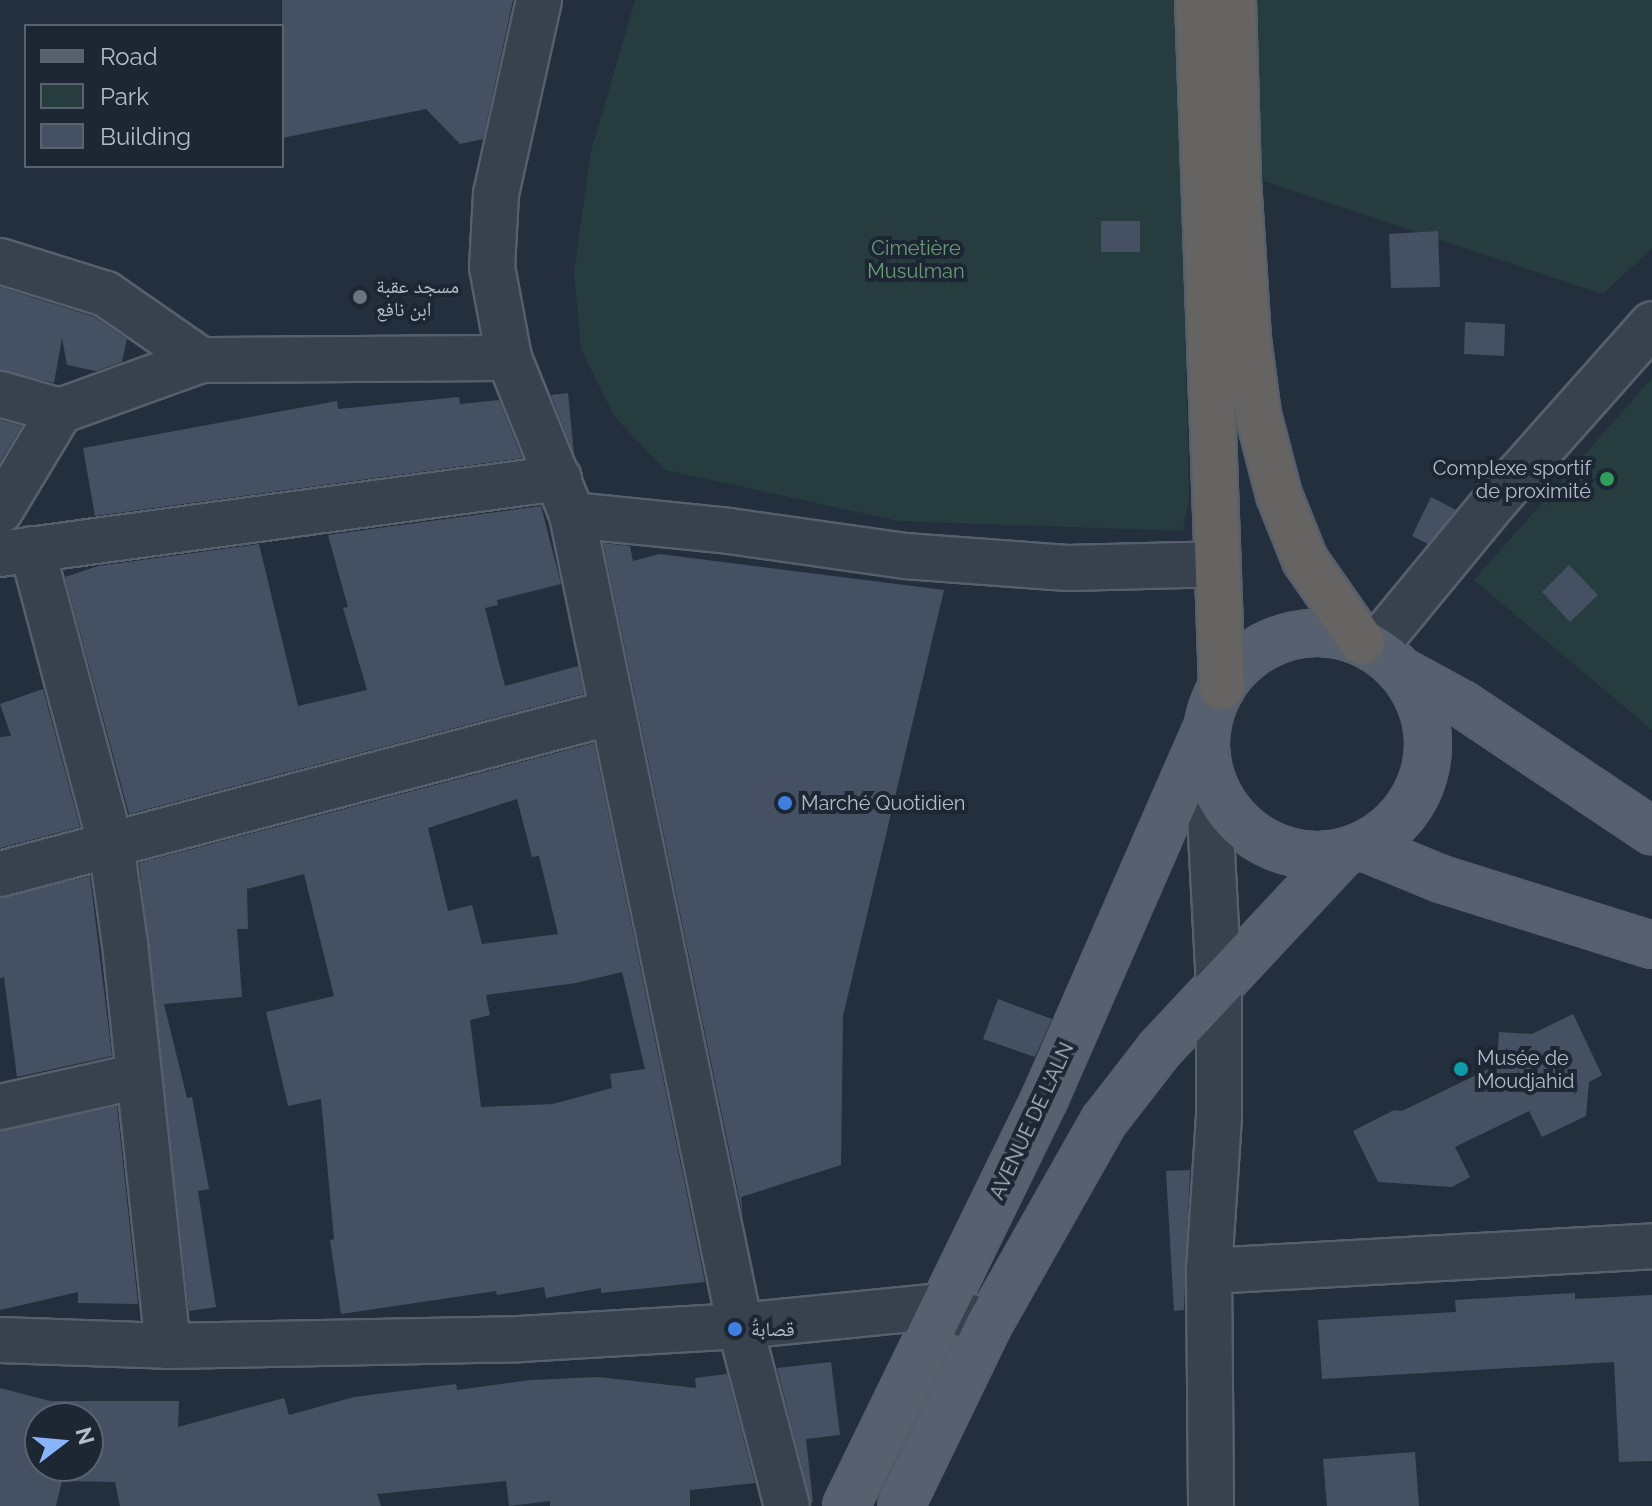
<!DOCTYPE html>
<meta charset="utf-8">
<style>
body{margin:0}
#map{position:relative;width:1652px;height:1506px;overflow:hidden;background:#242f3e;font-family:Raleway,"Noto Naskh Arabic",sans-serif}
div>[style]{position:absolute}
.green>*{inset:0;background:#263c3f}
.building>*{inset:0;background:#455162}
.roads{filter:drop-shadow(2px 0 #565f6c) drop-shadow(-2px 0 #565f6c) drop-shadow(0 2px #565f6c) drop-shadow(0 -2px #565f6c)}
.minor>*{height:44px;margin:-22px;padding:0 22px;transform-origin:22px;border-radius:22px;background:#38414e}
.tertiary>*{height:44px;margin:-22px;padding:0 22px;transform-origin:22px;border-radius:22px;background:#38414e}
.primary>*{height:44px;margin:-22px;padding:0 22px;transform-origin:22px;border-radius:22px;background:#56606e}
.primary>.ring{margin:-22px;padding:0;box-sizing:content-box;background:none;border:44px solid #56606e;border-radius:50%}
.trunk>*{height:44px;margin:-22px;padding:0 22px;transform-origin:22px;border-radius:22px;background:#656462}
.dots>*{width:22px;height:22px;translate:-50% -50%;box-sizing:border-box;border:4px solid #1d2633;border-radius:50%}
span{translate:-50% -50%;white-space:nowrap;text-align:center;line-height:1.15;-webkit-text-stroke:8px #1d2633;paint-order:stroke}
.park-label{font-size:20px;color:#6b9a76}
.poi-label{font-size:20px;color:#b4bcc9}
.left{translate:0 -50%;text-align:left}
.right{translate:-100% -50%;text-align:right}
.street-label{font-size:20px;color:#b4bcc9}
.legend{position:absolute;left:24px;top:24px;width:260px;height:144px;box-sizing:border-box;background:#1d2633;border:2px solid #59626f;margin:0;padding:10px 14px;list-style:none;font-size:24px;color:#b4bcc9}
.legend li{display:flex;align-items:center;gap:16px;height:40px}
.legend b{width:40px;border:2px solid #59626f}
.north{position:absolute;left:24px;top:1402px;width:80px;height:80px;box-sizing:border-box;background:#1d2633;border:2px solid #59626f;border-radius:50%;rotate:74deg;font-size:22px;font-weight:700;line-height:32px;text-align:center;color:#b4bcc9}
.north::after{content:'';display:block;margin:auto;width:28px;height:36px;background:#8ab4f8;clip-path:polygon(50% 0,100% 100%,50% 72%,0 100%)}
</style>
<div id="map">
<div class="green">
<i style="clip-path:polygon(635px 0,1178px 0,1189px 499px,1183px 531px,899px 521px,665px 470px,614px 416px,581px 349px,574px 272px,591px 151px)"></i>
<i style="clip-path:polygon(1247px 0,1652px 0,1652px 248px,1603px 294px,1255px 178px)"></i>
<i style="clip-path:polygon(1652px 378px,1652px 730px,1474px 580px)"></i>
</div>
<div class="building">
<i style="clip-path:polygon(282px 0,513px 0,483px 139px,460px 144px,426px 109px,282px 138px)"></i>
<i style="clip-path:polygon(1101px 221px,1140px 221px,1140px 252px,1101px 252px)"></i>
<i style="clip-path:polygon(1438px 231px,1440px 287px,1391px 288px,1389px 234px)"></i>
<i style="clip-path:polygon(0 287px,95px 317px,127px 339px,122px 362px,96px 371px,67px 365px,62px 338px,54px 383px,0 370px)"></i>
<i style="clip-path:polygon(1465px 322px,1505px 324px,1504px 356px,1464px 354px)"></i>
<i style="clip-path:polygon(568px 393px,574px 454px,551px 395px)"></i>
<i style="clip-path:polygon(459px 397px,460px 404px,499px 400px,522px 458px,95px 516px,83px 448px,337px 401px,338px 409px)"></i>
<i style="clip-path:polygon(0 420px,22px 426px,0 462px)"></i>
<i style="clip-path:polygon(1431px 497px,1456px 510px,1428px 544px,1412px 536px)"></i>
<i style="clip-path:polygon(541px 506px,561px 584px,497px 600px,498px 605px,485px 608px,505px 686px,578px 666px,584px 694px,129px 814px,65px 577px,98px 566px,259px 544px,298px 706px,367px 690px,343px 608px,348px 607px,328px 535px)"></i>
<i style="clip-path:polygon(603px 543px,630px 546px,633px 561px,659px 554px,944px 590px,843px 1016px,841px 1165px,741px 1197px,743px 1216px)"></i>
<i style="clip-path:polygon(1569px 565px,1598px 595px,1570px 622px,1542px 592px)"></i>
<i style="clip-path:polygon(43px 689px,80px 827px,0 848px,0 737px,11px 736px,0 704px)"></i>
<i style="clip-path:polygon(evenodd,594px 743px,705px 1282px,601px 1293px,601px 1288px,546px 1298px,544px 1287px,497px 1295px,496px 1291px,341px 1314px,330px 1240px,334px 1239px,321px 1099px,288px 1106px,266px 1012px,334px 996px,304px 874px,247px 889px,248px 929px,237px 929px,242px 997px,164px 1004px,187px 1098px,192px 1097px,209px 1189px,198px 1191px,216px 1307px,189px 1311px,139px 863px,594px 743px,517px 799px,532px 857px,539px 856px,558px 934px,482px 944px,472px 905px,448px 911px,428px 828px,517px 799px,594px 743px,622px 972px,645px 1069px,610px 1074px,612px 1088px,553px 1104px,481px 1107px,470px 1020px,490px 1015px,486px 995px,576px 983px,622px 972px)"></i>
<i style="clip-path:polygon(90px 876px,112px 1056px,17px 1077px,4px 977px,0 978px,0 898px)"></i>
<i style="clip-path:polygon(998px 999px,1052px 1019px,1035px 1057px,983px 1039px)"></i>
<i style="clip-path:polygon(1573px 1014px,1602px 1075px,1589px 1082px,1586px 1116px,1542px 1137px,1529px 1111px,1455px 1147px,1470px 1177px,1452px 1187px,1378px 1182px,1353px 1131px,1394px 1110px,1402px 1111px,1497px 1065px,1499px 1032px,1532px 1034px)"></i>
<i style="clip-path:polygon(117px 1106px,138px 1304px,78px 1303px,78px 1292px,0 1310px,0 1131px)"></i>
<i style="clip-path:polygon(1190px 1170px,1184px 1310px,1174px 1311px,1166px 1171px)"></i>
<i style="clip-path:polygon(1575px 1293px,1575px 1299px,1652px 1295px,1652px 1461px,1619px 1462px,1614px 1362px,1322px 1379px,1318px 1320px,1456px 1312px,1455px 1300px)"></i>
<i style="clip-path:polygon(831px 1362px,840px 1435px,806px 1439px,813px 1502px,811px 1503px,777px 1368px)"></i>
<i style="clip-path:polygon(evenodd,727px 1374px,755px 1483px,690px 1490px,690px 1506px,550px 1506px,550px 1501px,509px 1506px,506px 1481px,377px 1494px,381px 1506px,120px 1506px,115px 1482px,62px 1481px,56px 1506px,0 1506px,0 1388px,50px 1401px,179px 1401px,178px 1427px,284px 1398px,289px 1415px,354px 1397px,456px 1384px,457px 1390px,531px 1380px,598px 1377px,696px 1388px,695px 1378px,727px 1374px,40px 1418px,88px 1418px,88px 1466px,40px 1466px,40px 1418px)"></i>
<i style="clip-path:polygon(1415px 1452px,1419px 1506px,1327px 1506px,1323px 1459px)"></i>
</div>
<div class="roads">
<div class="minor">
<i style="left:539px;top:0;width:199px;rotate:102.5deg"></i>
<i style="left:496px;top:194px;width:73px;rotate:93.1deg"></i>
<i style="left:492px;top:267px;width:93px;rotate:79.4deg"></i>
<i style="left:509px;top:358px;width:169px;rotate:68.1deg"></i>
<i style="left:572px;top:515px;width:828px;rotate:78.3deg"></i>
<i style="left:740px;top:1326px;width:186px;rotate:75.4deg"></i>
<i style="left:0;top:261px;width:111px;rotate:17.3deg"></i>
<i style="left:106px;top:294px;width:116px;rotate:34.8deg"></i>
<i style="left:0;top:394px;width:62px;rotate:15.8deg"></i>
<i style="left:0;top:511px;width:117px;rotate:-59deg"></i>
<i style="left:60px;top:411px;width:150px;rotate:-19.9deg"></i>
<i style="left:201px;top:360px;width:308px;rotate:-0.4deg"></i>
<i style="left:572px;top:515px;width:158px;rotate:5.8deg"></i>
<i style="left:729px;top:531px;width:178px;rotate:8.1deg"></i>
<i style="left:905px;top:556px;width:163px;rotate:4.2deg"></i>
<i style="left:1068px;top:568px;width:148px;rotate:-1.5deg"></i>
<i style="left:32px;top:549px;width:306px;rotate:75.1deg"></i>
<i style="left:111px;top:845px;width:100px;rotate:82deg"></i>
<i style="left:125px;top:944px;width:404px;rotate:83.9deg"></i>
<i style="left:0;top:554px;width:564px;rotate:-7.74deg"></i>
<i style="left:1374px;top:648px;width:192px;rotate:-50.5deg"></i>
<i style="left:1496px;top:500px;width:235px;rotate:-48.4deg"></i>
<i style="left:0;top:874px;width:634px;rotate:-14.8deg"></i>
<i style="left:0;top:1107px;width:142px;rotate:-12.6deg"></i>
<i style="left:1209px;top:1271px;width:444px;rotate:-3.2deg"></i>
</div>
<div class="tertiary">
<i style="left:1207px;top:757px;width:230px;rotate:87deg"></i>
<i style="left:1219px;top:987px;width:129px;rotate:90deg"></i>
<i style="left:1219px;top:1116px;width:155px;rotate:93.7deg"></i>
<i style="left:1209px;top:1271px;width:235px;rotate:89.5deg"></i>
<i style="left:0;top:1340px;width:168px;rotate:2deg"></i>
<i style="left:168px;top:1346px;width:352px;rotate:-1.1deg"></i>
<i style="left:520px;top:1339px;width:220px;rotate:-3.4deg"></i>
<i style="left:740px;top:1326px;width:203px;rotate:-5.7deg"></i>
<i style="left:942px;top:1306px;width:50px;rotate:21deg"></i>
</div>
<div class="primary">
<i class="ring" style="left:1206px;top:633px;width:178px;height:178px"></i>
<i style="left:1403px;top:672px;width:67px;rotate:28.5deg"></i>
<i style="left:1462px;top:704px;width:229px;rotate:33.8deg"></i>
<i style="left:1363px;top:847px;width:84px;rotate:22.3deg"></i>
<i style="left:1441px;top:879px;width:221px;rotate:17.4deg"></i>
<i style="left:846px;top:1506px;width:454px;rotate:-64deg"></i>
<i style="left:1045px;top:1098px;width:402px;rotate:-66.4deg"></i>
<i style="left:901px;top:1506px;width:202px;rotate:-64.2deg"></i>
<i style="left:989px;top:1324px;width:233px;rotate:-60.5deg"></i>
<i style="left:1104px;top:1121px;width:90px;rotate:-52.2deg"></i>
<i style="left:1159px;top:1050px;width:268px;rotate:-47deg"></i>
</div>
<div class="trunk">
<i style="left:1198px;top:0;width:688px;rotate:88deg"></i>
<i style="left:1233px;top:0;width:180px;rotate:88.4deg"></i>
<i style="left:1238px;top:180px;width:159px;rotate:86.4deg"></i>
<i style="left:1248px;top:339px;width:76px;rotate:82.4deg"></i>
<i style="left:1258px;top:414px;width:84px;rotate:75.5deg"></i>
<i style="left:1279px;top:495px;width:70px;rotate:68.2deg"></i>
<i style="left:1305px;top:560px;width:100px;rotate:55.2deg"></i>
</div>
</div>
<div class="dots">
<i style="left:360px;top:297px;background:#6b7280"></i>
<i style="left:1607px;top:479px;background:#2e9e5b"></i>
<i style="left:785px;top:803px;background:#3f7fe0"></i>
<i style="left:1461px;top:1069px;background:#0f9aa8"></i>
<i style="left:735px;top:1329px;background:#3f7fe0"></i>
</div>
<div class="park-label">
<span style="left:916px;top:260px">Cimetière<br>Musulman</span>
</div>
<div class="poi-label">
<span class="left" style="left:376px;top:298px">مسجد عقبة<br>ابن نافع</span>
<span class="right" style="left:1591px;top:480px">Complexe sportif<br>de proximité</span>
<span class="left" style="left:801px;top:803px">Marché Quotidien</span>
<span class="left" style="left:1477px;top:1070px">Musée de<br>Moudjahid</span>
<span class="left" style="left:751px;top:1329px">قصابةُ</span>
</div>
<div class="street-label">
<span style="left:1032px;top:1121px;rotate:-65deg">AVENUE DE L'ALN</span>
</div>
<ul class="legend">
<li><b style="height:10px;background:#56606e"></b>Road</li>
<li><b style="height:22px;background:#263c3f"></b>Park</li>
<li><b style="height:22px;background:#455162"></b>Building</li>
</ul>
<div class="north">N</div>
</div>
